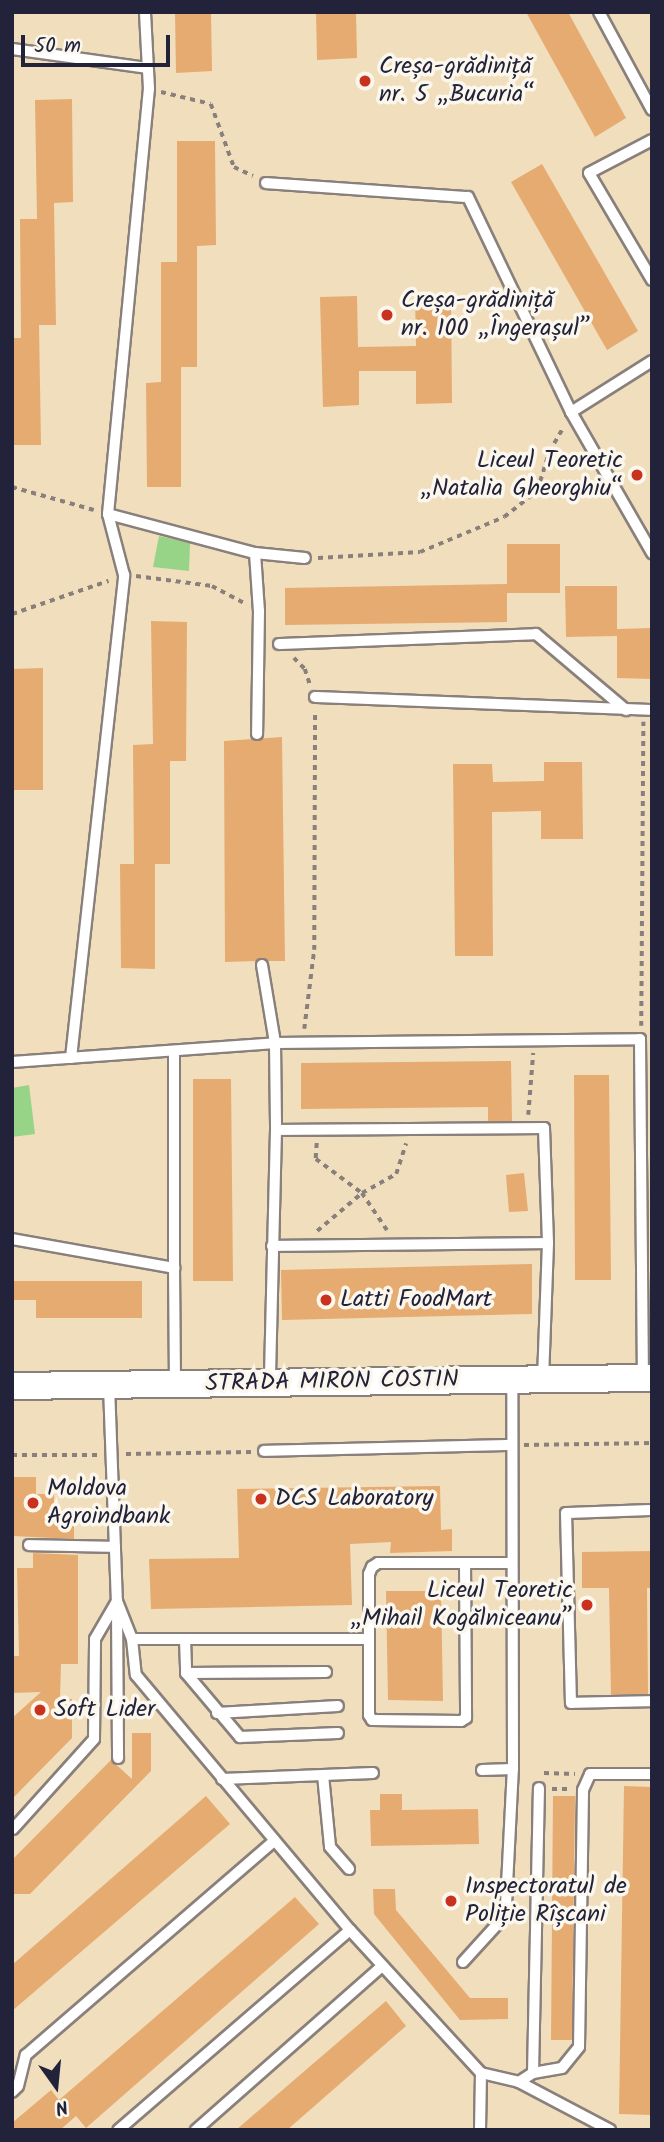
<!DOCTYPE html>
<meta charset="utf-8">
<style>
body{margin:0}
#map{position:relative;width:664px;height:2142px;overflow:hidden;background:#f0debd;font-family:Kalam,sans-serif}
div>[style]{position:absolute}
.green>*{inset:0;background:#97d488}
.building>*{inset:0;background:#e6ab71}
.path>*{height:3.5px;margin-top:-1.75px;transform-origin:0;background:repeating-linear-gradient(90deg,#89807c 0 5px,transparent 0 10px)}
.roads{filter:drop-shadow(2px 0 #89807c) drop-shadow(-2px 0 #89807c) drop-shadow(0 2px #89807c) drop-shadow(0 -2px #89807c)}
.lane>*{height:10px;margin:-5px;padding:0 5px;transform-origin:5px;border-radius:5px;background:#fff}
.secondary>*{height:26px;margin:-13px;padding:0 13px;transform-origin:13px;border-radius:13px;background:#fff}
.dots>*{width:19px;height:19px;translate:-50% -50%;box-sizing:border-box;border:4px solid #fbf7ec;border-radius:50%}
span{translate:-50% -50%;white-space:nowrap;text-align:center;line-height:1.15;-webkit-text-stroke:7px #fbf7ec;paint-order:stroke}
.poi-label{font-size:24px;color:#22223b}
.left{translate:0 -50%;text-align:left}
.right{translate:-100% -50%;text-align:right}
.street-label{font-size:24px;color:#22223b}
.frame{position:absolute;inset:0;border:14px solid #22223b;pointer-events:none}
.north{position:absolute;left:21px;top:2051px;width:70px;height:70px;-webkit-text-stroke:5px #fbf7ec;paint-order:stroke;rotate:165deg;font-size:19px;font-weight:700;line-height:28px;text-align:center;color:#22223b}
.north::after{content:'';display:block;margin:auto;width:24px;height:32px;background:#22223b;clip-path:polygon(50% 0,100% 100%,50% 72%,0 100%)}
.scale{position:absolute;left:21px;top:35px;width:149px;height:32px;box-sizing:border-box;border:4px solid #22223b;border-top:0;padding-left:9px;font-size:21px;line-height:24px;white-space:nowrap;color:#22223b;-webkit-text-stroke:5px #fbf7ec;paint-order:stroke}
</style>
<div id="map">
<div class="green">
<i style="clip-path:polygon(159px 536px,190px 543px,189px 571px,153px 567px)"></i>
<i style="clip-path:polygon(29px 1085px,35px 1134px,12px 1137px,12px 1088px)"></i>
</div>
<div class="building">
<i style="clip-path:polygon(175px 12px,211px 12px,212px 71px,176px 73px)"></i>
<i style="clip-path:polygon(316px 12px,356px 12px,357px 58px,317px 60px)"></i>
<i style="clip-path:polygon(526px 12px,568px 12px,626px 118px,595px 137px)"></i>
<i style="clip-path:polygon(72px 99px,73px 202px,54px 203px,56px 325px,39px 325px,41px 445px,12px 445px,12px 338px,21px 338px,20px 219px,37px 219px,35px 100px)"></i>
<i style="clip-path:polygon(177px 141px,215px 141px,216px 245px,197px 246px,197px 367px,181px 367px,181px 487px,147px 487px,146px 383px,161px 382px,161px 262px,177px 262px)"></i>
<i style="clip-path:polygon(542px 164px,638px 331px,607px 350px,511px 182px)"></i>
<i style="clip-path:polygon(451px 294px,452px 403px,416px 404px,416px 371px,359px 371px,359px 405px,323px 407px,320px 297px,357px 296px,358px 347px,416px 346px,415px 295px)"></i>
<i style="clip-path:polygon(507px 544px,560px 544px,560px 593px,507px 593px)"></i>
<i style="clip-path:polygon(507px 584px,507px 622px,285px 625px,285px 588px)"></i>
<i style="clip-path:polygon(565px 586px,617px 586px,617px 629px,652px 628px,652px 679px,617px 678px,617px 636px,566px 637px)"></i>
<i style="clip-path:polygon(151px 621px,187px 622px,186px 761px,170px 761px,170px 864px,155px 864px,155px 969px,121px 968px,120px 864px,134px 864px,133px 745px,153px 744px)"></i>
<i style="clip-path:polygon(43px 668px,43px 790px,12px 790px,12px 669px)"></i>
<i style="clip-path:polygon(282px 737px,285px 961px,268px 961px,261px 958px,256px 961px,225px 962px,224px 741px)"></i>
<i style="clip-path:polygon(544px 762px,582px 762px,583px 839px,541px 839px,541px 811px,492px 812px,493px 956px,455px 956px,453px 764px,492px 764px,493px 782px,544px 781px)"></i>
<i style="clip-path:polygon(511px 1061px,512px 1121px,488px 1121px,488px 1107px,301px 1109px,301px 1063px)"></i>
<i style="clip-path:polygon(574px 1075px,609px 1075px,611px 1280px,575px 1280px)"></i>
<i style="clip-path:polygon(193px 1079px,231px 1079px,233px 1281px,193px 1281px)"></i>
<i style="clip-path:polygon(524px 1173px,528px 1211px,509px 1212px,506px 1175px)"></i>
<i style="clip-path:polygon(532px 1264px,532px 1314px,282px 1320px,281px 1270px)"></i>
<i style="clip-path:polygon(12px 1281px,142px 1281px,142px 1318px,36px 1318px,36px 1300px,12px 1300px)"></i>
<i style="clip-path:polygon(12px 1477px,36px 1477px,36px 1494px,54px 1494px,54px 1513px,74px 1512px,74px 1539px,12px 1536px)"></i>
<i style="clip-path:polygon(440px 1486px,441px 1530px,452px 1529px,452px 1551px,390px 1553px,391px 1542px,350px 1544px,352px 1605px,151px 1609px,149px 1559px,239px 1558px,237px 1489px)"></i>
<i style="clip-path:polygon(652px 1551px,652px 1588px,647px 1588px,648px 1694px,611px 1695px,609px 1588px,582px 1588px,582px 1552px)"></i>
<i style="clip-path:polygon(33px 1553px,78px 1555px,78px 1664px,61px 1664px,60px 1699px,72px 1699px,72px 1738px,12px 1799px,12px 1718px,41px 1692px,12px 1693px,12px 1656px,19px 1656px,17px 1568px,33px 1568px)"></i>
<i style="clip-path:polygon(386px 1591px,441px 1591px,443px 1701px,388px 1700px)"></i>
<i style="clip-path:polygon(132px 1733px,151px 1733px,151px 1771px,30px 1894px,12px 1894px,12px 1860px,111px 1760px,132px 1779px)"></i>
<i style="clip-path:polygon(624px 1786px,652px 1787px,652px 2115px,619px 2114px)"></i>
<i style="clip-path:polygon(380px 1794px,402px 1794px,402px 1810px,478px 1809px,479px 1844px,371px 1846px,370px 1810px,380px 1810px)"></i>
<i style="clip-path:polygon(206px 1796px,230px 1824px,12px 2011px,12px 1965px)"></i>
<i style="clip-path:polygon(553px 1796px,575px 1796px,572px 2040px,551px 2040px)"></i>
<i style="clip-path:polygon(373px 1889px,395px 1889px,396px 1910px,470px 1998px,508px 1998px,508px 2019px,460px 2020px,374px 1914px)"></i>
<i style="clip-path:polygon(295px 1897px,319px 1924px,86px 2128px,76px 2116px,60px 2130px,12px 2130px,12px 2123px,51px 2090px,59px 2100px)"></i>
<i style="clip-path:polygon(386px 2001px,406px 2026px,287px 2130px,236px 2130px)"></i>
</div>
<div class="path">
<i style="left:161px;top:92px;width:51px;rotate:13.5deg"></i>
<i style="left:211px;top:104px;width:67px;rotate:69.9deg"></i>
<i style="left:234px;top:167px;width:21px;rotate:25deg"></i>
<i style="left:12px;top:487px;width:85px;rotate:15.7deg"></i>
<i style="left:318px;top:558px;width:102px;rotate:-3.4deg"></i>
<i style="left:420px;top:552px;width:91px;rotate:-22.6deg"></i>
<i style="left:504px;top:517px;width:42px;rotate:-38.2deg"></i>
<i style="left:537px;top:491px;width:41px;rotate:-72.9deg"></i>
<i style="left:549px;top:452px;width:28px;rotate:-60deg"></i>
<i style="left:136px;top:576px;width:77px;rotate:7.5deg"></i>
<i style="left:212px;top:586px;width:38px;rotate:28deg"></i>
<i style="left:12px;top:614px;width:102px;rotate:-19deg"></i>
<i style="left:294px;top:658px;width:16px;rotate:45deg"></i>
<i style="left:305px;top:669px;width:16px;rotate:72deg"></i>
<i style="left:641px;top:1026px;width:304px;rotate:-89.6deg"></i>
<i style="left:304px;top:1029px;width:80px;rotate:-82.8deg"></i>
<i style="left:314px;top:950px;width:238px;rotate:-89.8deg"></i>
<i style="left:528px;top:1115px;width:62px;rotate:-85.4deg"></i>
<i style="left:317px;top:1143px;width:16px;rotate:94deg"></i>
<i style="left:316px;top:1159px;width:57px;rotate:36.5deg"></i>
<i style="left:362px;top:1193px;width:45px;rotate:56deg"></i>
<i style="left:317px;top:1231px;width:59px;rotate:-40.2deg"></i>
<i style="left:362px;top:1193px;width:39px;rotate:-29deg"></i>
<i style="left:396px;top:1174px;width:32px;rotate:-72deg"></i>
<i style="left:524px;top:1445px;width:128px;rotate:-0.9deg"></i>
<i style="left:126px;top:1454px;width:126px;rotate:-0.9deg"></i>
<i style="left:12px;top:1455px;width:86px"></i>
<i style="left:544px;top:1773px;width:31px;rotate:2deg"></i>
<i style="left:552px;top:1789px;width:16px"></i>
</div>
<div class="roads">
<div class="lane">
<i style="left:599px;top:12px;width:111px;rotate:61.6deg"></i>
<i style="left:12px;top:49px;width:136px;rotate:8deg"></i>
<i style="left:652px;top:140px;width:71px;rotate:152.4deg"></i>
<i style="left:589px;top:173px;width:124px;rotate:59.5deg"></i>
<i style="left:266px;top:183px;width:202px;rotate:4deg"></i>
<i style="left:468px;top:197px;width:238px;rotate:64.4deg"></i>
<i style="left:652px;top:361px;width:96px;rotate:147.8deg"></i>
<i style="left:571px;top:412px;width:163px;rotate:60.1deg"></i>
<i style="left:108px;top:514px;width:152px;rotate:14.9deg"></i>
<i style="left:255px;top:553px;width:58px;rotate:86.1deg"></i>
<i style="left:259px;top:611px;width:123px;rotate:90.9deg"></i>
<i style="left:255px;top:553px;width:50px;rotate:5.7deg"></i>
<i style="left:279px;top:644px;width:257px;rotate:-2.2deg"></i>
<i style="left:536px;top:634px;width:118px;rotate:40.2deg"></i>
<i style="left:315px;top:697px;width:337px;rotate:2.2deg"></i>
<i style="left:262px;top:965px;width:79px;rotate:80.5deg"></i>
<i style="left:275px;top:1043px;width:87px;rotate:89.3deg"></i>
<i style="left:276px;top:1130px;width:252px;rotate:91.4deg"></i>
<i style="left:71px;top:1058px;width:486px;rotate:-83.7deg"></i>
<i style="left:124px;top:575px;width:63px;rotate:-104.7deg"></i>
<i style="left:108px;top:514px;width:427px;rotate:-84.5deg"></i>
<i style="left:149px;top:89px;width:77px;rotate:-93deg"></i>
<i style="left:12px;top:1062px;width:264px;rotate:-4.1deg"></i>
<i style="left:275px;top:1043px;width:365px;rotate:-0.6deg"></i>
<i style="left:640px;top:1039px;width:339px;rotate:89.5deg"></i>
<i style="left:276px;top:1130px;width:268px;rotate:-0.4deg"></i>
<i style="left:544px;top:1128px;width:115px;rotate:88deg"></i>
<i style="left:548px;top:1243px;width:135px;rotate:92.1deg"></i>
<i style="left:12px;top:1239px;width:165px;rotate:10.1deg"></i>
<i style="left:174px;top:1268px;width:115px;rotate:89.5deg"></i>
<i style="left:272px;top:1246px;width:276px;rotate:-0.6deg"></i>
<i style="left:174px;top:1268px;width:216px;rotate:-90deg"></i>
<i style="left:109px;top:1386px;width:215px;rotate:87.9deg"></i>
<i style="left:117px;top:1601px;width:41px;rotate:68.5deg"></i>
<i style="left:132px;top:1639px;width:36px;rotate:84deg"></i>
<i style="left:136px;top:1675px;width:333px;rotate:50deg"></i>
<i style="left:350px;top:1930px;width:306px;rotate:139.2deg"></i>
<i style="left:264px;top:1451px;width:248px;rotate:-1.4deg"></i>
<i style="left:652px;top:1510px;width:86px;rotate:178deg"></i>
<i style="left:566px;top:1513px;width:190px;rotate:88.5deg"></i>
<i style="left:571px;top:1703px;width:81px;rotate:-1.4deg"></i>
<i style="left:29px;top:1545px;width:86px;rotate:1.3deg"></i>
<i style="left:465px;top:1563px;width:155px;rotate:89.6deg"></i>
<i style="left:466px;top:1718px;width:6px;rotate:149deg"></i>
<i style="left:461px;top:1721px;width:89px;rotate:-179.4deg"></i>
<i style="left:372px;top:1720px;width:6px;rotate:-121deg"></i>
<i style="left:369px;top:1715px;width:141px;rotate:-90deg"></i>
<i style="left:369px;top:1574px;width:8px;rotate:-67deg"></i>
<i style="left:372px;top:1567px;width:7px;rotate:-34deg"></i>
<i style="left:378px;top:1563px;width:134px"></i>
<i style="left:117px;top:1609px;width:149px;rotate:89.6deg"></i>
<i style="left:132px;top:1639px;width:53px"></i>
<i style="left:185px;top:1639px;width:34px;rotate:88deg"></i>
<i style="left:186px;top:1673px;width:140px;rotate:-0.4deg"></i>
<i style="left:185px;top:1639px;width:184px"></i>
<i style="left:186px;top:1673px;width:84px;rotate:49.8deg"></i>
<i style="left:240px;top:1737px;width:98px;rotate:-2.3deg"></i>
<i style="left:217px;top:1713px;width:121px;rotate:-3.3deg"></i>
<i style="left:482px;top:1770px;width:31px;rotate:-2deg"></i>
<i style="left:323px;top:1775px;width:72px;rotate:84.4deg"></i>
<i style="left:330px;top:1847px;width:29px;rotate:49deg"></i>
<i style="left:222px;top:1779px;width:151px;rotate:-2.3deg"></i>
<i style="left:13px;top:1829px;width:121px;rotate:-48deg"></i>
<i style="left:94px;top:1739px;width:100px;rotate:-89.4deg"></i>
<i style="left:95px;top:1639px;width:44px;rotate:-59.9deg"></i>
<i style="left:350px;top:1930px;width:194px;rotate:47.5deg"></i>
<i style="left:481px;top:2073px;width:57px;rotate:91deg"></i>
<i style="left:463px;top:1962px;width:58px;rotate:-47.8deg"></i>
<i style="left:502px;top:1919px;width:15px;rotate:-74deg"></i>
<i style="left:506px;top:1905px;width:136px;rotate:-87.1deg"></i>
<i style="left:513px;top:1769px;width:389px;rotate:-90.1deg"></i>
<i style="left:481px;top:2073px;width:39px;rotate:13deg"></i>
<i style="left:519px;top:2082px;width:103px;rotate:27.8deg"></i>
<i style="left:533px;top:2073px;width:29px;rotate:-10deg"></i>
<i style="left:562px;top:2068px;width:27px;rotate:-51deg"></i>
<i style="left:579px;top:2047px;width:257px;rotate:-89.1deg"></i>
<i style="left:583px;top:1790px;width:17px;rotate:-66deg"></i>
<i style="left:590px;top:1774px;width:62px"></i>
<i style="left:519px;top:2082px;width:17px;rotate:-33deg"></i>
<i style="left:533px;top:2073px;width:285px;rotate:-88.8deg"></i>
<i style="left:12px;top:2092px;width:8px;rotate:-45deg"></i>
<i style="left:18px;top:2086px;width:32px;rotate:-76deg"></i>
<i style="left:26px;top:2055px;width:328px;rotate:-40.8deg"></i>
<i style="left:196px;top:2130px;width:248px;rotate:-41.4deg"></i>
</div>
<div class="secondary">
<i style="left:12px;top:1386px;width:640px;rotate:-0.72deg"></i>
</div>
</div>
<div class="dots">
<i style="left:365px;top:81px;background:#c8321e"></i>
<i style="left:387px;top:315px;background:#c8321e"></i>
<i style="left:637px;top:475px;background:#c8321e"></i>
<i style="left:326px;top:1300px;background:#c8321e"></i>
<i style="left:261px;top:1499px;background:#c8321e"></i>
<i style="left:33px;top:1503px;background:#c8321e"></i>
<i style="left:587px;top:1605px;background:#c8321e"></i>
<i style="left:40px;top:1710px;background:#c8321e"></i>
<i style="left:451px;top:1901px;background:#c8321e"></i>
</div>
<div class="poi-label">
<span class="left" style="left:379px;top:81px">Creșa-grădiniță<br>nr. 5 „Bucuria“</span>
<span class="left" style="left:401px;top:315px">Creșa-grădiniță<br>nr. 100 „Îngerașul”</span>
<span class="right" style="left:623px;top:475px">Liceul Teoretic<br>„Natalia Gheorghiu“</span>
<span class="left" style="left:340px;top:1300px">Latti FoodMart</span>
<span class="left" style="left:47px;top:1503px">Moldova<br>Agroindbank</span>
<span class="left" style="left:275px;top:1499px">DCS Laboratory</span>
<span class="right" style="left:573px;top:1605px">Liceul Teoretic<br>„Mihail Kogălniceanu”</span>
<span class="left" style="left:54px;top:1710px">Soft Lider</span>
<span class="left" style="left:465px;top:1901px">Inspectoratul de<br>Poliție Rîșcani</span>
</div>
<div class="street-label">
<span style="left:332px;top:1382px;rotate:-1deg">STRADA MIRON COSTIN</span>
</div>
<div class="frame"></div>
<div class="north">N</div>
<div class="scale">50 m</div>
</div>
